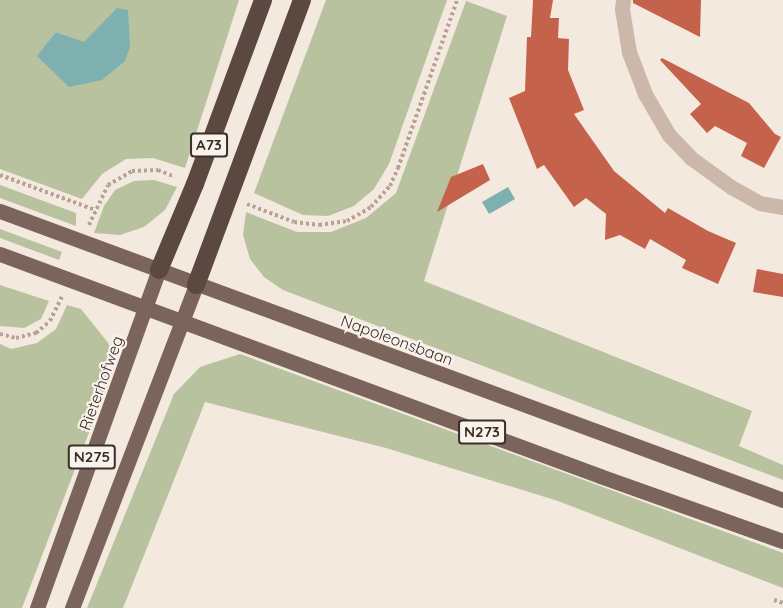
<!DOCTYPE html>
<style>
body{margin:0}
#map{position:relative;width:783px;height:608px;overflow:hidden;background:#f3e9df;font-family:Quicksand,sans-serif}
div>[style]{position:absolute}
.green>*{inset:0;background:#b8c29f}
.water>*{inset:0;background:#7eb0af}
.building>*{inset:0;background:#c5624b}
.path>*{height:4px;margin-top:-2px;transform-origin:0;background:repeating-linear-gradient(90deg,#b7a295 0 3px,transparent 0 6px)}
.minor>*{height:15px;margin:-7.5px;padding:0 7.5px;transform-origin:7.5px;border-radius:7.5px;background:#cbb8ab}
.primary>*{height:15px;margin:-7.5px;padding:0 7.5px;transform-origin:7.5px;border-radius:7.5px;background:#7b645b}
.motorway>*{height:18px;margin:-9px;padding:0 9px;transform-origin:9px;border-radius:9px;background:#5a4841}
span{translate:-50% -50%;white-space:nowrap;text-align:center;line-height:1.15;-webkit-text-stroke:4.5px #faf3ec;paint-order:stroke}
.shield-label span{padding:2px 4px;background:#faf3ec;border:2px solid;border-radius:4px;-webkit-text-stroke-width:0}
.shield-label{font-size:15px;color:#392e2a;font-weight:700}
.street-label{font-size:16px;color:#392e2a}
</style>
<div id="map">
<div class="green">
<i style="clip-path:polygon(evenodd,0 0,239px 0,185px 168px,153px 158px,126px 159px,102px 174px,82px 199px,0 169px,0 0,56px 32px,83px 42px,38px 57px,56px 32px)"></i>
<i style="clip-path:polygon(326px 0,447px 0,389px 164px,374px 189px,354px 206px,328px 216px,303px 215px,254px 193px)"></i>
<i style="clip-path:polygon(466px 1px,507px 16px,424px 281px,752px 411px,739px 446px,783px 465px,783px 480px,283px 290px,264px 277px,250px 259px,243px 235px,246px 212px,297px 232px,331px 232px,366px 218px,396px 193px)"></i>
<i style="clip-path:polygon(154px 180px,177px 187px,165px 210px,144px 227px,120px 235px,94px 233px,104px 206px,115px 190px,134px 181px)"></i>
<i style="clip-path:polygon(0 185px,76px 213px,76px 226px,0 198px)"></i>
<i style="clip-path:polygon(0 229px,62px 252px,59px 260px,0 238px)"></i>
<i style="clip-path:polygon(0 285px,49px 301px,41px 319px,24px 328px,0 326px)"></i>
<i style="clip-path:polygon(67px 305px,81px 309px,109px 344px,109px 380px,22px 608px,0 608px,0 344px,11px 349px,37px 343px,56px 329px)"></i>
<i style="clip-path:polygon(240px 354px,783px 553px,783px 588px,558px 501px,386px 448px,205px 402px,123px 608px,87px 608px,174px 394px,200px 367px)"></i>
</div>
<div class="water">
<i style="clip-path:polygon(117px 8px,128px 10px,130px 47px,125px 61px,102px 80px,69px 87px,37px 56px,56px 32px,84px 42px)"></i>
<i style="clip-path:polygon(508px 187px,515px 199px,489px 214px,482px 202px)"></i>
</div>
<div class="building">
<i style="clip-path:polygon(533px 0,553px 0,550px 18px,559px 18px,558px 38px,569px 39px,568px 70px,584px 110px,574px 114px,614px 171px,665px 213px,668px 208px,708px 231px,736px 243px,718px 284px,682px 268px,686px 260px,650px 239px,645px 249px,620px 235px,605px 240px,606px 214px,586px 198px,574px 207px,544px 165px,537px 169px,509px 98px,525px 91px,527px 37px,531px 37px)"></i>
<i style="clip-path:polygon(633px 0,701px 0,700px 37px,633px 3px)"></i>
<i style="clip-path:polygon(662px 58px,749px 103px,775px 134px,781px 137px,764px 168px,741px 156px,747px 143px,715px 126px,707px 133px,690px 114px,701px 104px,660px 60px)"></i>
<i style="clip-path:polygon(483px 164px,490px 180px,437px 212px,451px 177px)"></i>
<i style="clip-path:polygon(757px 269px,783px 274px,783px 297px,753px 292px)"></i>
</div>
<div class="path">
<i style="left:0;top:175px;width:101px;rotate:20.2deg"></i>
<i style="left:247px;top:204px;width:50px;rotate:21deg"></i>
<i style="left:294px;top:222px;width:25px;rotate:7deg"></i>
<i style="left:319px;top:225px;width:28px;rotate:-8deg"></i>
<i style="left:347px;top:221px;width:28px;rotate:-30deg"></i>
<i style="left:371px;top:207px;width:28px;rotate:-48deg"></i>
<i style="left:390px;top:186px;width:20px;rotate:-66deg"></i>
<i style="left:398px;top:168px;width:178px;rotate:-70.6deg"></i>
<i style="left:89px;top:225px;width:44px;rotate:-64.6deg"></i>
<i style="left:108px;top:185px;width:28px;rotate:-30deg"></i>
<i style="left:132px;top:171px;width:26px;rotate:-2deg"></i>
<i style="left:158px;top:170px;width:18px;rotate:22deg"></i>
<i style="left:0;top:334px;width:16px;rotate:14deg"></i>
<i style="left:16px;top:338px;width:21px;rotate:-14deg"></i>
<i style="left:36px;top:333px;width:18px;rotate:-41deg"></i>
<i style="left:50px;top:321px;width:28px;rotate:-64deg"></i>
<i style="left:774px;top:600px;width:9px;rotate:18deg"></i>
</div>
<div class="minor">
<i style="left:623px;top:0;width:9px;rotate:96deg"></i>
<i style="left:622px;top:9px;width:44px;rotate:80.8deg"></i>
<i style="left:629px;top:52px;width:45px;rotate:69.1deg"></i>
<i style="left:645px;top:94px;width:48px;rotate:59.7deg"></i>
<i style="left:669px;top:135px;width:32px;rotate:46deg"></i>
<i style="left:691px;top:158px;width:49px;rotate:35.9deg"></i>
<i style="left:731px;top:187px;width:33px;rotate:29deg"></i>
<i style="left:760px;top:203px;width:23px;rotate:10deg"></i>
</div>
<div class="primary">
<i style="left:0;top:211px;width:835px;rotate:20.26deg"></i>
<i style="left:0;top:254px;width:640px;rotate:20.3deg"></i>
<i style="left:600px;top:476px;width:194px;rotate:19.6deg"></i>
<i style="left:37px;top:608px;width:359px;rotate:-70.2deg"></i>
<i style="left:72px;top:608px;width:346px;rotate:-69deg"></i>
</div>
<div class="motorway">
<i style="left:159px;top:270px;width:93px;rotate:-67.3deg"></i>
<i style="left:195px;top:184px;width:196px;rotate:-69.7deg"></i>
<i style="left:196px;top:285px;width:304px;rotate:-69.6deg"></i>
</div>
<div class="shield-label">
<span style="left:209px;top:145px">A73</span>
<span style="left:482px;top:432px">N273</span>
<span style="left:92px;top:457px">N275</span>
</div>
<div class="street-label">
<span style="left:397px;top:340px;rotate:20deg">Napoleonsbaan</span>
<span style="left:101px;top:383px;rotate:-70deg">Rieterhofweg</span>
</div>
</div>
